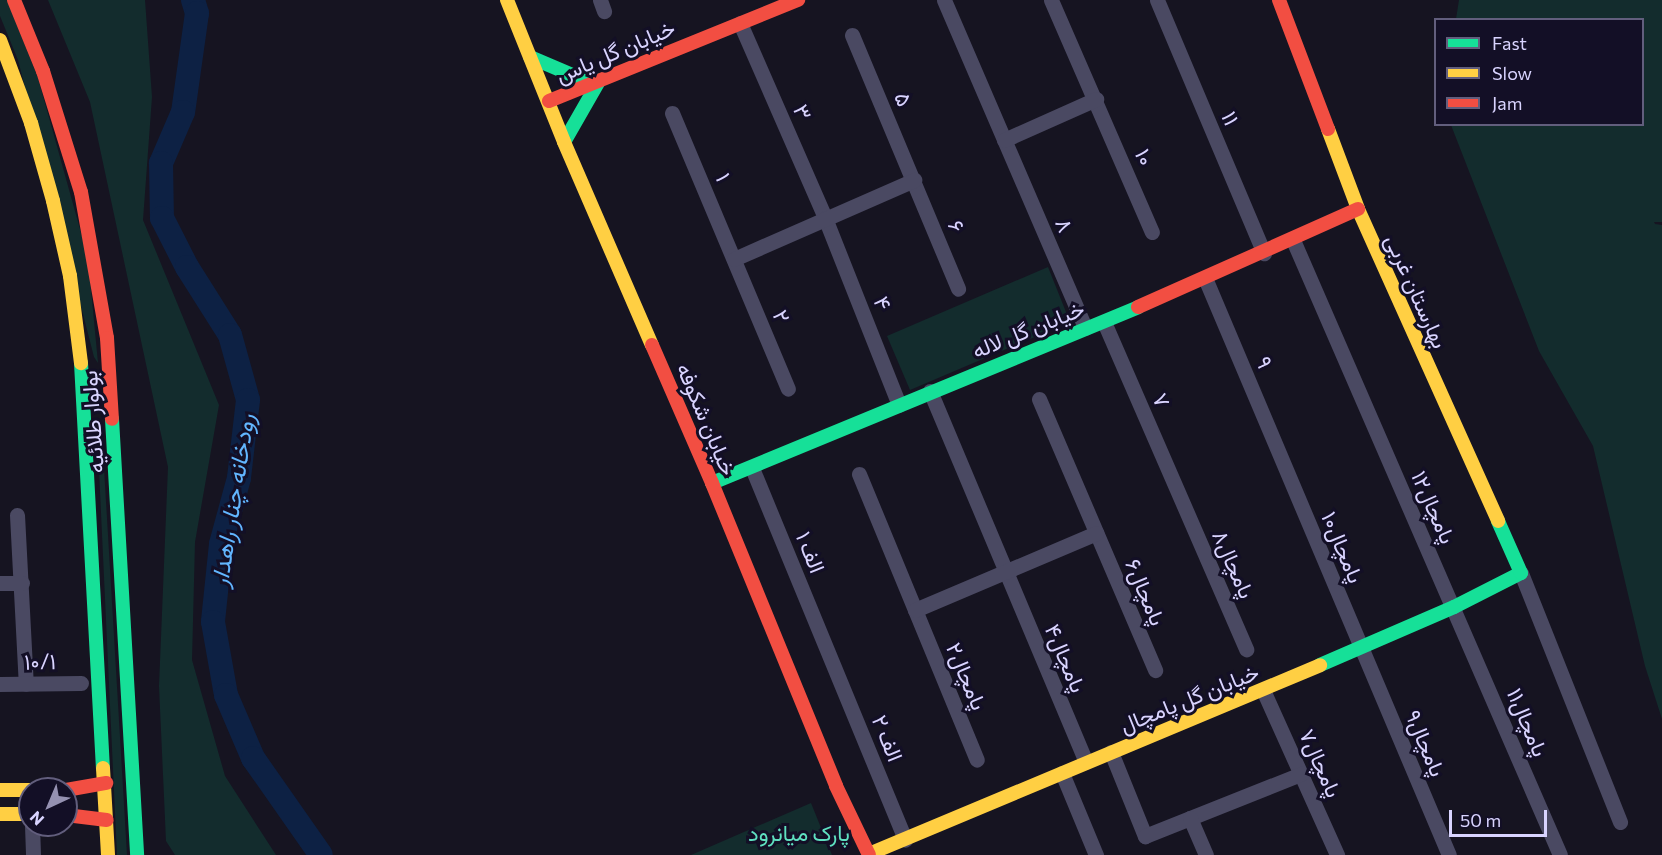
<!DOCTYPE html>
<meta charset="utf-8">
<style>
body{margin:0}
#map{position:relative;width:1662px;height:855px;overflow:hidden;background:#161421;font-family:Commissioner,Vazirmatn,sans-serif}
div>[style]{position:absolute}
.green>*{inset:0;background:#132c2d}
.river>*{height:24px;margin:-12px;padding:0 12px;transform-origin:12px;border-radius:12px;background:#0d2144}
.street>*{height:15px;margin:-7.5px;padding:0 7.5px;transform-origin:7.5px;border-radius:7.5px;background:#4a4962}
.fast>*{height:14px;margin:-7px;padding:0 7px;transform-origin:7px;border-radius:7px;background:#16e098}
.slow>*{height:14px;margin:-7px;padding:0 7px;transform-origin:7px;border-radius:7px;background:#ffcf43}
.jam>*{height:14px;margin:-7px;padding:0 7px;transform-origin:7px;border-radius:7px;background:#f24e42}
span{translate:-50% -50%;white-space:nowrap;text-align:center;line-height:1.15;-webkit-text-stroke:6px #130f26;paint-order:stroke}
.street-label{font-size:22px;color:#d9d4ff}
.park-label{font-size:22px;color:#5fe0c0}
.water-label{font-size:24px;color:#62b6ff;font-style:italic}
.legend{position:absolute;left:1434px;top:18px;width:210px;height:108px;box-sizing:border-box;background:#130f26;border:2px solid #625e7d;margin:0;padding:8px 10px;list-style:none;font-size:18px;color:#d9d4ff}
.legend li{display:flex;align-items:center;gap:12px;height:30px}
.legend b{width:30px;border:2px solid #625e7d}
.north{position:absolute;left:18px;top:777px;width:60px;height:60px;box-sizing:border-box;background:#130f26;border:2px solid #625e7d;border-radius:50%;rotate:224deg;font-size:16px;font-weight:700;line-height:24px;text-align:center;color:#d9d4ff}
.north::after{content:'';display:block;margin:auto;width:21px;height:27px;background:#9591b1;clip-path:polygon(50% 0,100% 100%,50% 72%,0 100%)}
.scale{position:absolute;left:1449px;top:810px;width:98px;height:27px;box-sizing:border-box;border:3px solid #d9d4ff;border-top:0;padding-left:8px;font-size:18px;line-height:21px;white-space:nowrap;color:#d9d4ff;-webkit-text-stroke:4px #130f26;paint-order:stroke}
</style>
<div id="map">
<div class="green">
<i style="clip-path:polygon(0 0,7px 0,38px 78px,88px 258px,98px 363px,94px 357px,18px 60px,0 16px)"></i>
<i style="clip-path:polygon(48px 0,145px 0,152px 97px,143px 220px,219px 405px,195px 542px,192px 660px,225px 776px,276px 855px,175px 855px,166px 841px,159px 686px,168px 467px,90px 102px)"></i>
<i style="clip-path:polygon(1459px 0,1662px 0,1662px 222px,1654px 222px,1655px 224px,1662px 225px,1662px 719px,1645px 666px,1593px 446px,1539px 351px,1451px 125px,1642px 124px,1642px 20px,1456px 19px)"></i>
<i style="clip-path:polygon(1048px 267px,1070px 322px,910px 390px,887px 336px)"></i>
<i style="clip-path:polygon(101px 466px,104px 468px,127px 855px,117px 855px,99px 470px)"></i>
<i style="clip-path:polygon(811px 803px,832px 855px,691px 855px)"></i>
</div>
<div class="river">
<i style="left:193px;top:0;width:14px;rotate:73deg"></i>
<i style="left:197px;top:13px;width:100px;rotate:98deg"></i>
<i style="left:183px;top:112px;width:56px;rotate:113.3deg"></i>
<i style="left:161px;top:163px;width:55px;rotate:89deg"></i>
<i style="left:162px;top:218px;width:55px;rotate:63deg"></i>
<i style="left:187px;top:267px;width:80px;rotate:57.7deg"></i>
<i style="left:230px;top:335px;width:67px;rotate:74.5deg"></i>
<i style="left:248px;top:400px;width:79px;rotate:96.6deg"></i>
<i style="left:239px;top:478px;width:68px;rotate:105.3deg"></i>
<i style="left:221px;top:544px;width:78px;rotate:95.9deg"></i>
<i style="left:213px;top:622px;width:74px;rotate:79.9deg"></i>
<i style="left:226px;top:695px;width:69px;rotate:66.8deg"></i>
<i style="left:253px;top:758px;width:118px;rotate:55deg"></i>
</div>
<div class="street">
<i style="left:600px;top:0;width:12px;rotate:70deg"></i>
<i style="left:944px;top:0;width:357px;rotate:66.7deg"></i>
<i style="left:1051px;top:0;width:253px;rotate:66.5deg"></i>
<i style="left:1157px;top:0;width:275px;rotate:67.1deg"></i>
<i style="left:740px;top:23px;width:213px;rotate:66.4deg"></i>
<i style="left:825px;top:218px;width:201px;rotate:68.4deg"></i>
<i style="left:852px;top:35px;width:275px;rotate:67.3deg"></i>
<i style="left:672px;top:113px;width:299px;rotate:67.2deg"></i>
<i style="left:1004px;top:140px;width:101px;rotate:-24deg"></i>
<i style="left:1293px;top:240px;width:670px;rotate:66.53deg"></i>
<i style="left:734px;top:259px;width:197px;rotate:-23.7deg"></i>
<i style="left:1205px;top:278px;width:626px;rotate:67.08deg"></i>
<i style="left:1104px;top:322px;width:357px;rotate:66.5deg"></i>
<i style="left:930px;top:391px;width:402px;rotate:67.2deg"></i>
<i style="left:1039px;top:399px;width:295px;rotate:66.8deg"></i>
<i style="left:752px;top:468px;width:402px;rotate:67.6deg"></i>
<i style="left:859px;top:474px;width:309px;rotate:67.6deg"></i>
<i style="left:17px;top:515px;width:169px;rotate:87deg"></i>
<i style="left:1521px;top:573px;width:268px;rotate:68.3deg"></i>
<i style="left:0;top:583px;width:22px"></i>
<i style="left:915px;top:610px;width:197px;rotate:-23deg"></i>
<i style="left:0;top:684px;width:81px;rotate:-0.7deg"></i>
<i style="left:1263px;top:690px;width:181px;rotate:65.8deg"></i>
<i style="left:1111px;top:752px;width:91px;rotate:68deg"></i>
<i style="left:1145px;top:836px;width:168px;rotate:-21.7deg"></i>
<i style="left:1062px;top:773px;width:89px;rotate:67.5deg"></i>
<i style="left:1190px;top:818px;width:40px;rotate:66.6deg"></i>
<i style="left:32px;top:825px;width:30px;rotate:88deg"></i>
</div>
<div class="fast">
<i style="left:530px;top:57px;width:51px;rotate:23.1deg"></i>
<i style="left:577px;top:77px;width:22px;rotate:10deg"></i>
<i style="left:599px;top:81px;width:70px;rotate:119.8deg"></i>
<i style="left:81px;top:363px;width:406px;rotate:86.9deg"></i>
<i style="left:112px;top:419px;width:437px;rotate:86.7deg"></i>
<i style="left:712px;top:483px;width:461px;rotate:-22.4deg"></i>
<i style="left:1320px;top:665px;width:146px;rotate:-23.4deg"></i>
<i style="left:1454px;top:607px;width:75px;rotate:-26.9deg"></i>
<i style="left:1521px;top:573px;width:57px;rotate:-113.9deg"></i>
</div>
<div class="slow">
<i style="left:507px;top:0;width:153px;rotate:68.1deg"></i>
<i style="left:564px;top:142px;width:221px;rotate:66.6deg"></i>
<i style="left:0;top:40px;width:89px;rotate:69.5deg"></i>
<i style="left:31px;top:123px;width:81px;rotate:74.2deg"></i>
<i style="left:53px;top:201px;width:77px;rotate:77.2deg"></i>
<i style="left:70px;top:276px;width:88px;rotate:82.8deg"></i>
<i style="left:1328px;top:129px;width:85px;rotate:69.4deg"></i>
<i style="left:1358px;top:209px;width:342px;rotate:65.8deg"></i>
<i style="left:103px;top:768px;width:87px;rotate:86.7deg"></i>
<i style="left:0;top:790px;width:30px"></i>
<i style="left:0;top:814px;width:30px"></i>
<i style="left:869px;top:854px;width:489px;rotate:-22.7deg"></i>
</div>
<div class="jam">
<i style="left:14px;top:0;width:77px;rotate:67.8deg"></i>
<i style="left:43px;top:71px;width:127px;rotate:72.6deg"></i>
<i style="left:81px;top:192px;width:148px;rotate:79.9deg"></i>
<i style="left:107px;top:338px;width:81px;rotate:86.5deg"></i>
<i style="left:1279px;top:0;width:138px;rotate:69.2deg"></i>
<i style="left:549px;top:101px;width:269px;rotate:-22.1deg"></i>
<i style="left:1138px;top:307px;width:241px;rotate:-24deg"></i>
<i style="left:652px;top:345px;width:150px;rotate:66.5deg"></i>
<i style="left:712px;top:483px;width:327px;rotate:67.7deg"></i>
<i style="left:836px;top:786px;width:76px;rotate:64.4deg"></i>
<i style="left:66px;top:790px;width:41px;rotate:-9.9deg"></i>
<i style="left:66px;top:815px;width:41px;rotate:7deg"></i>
</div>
<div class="street-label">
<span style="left:615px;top:51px;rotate:-23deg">خیابان گل یاس</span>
<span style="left:904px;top:99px;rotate:67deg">۵</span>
<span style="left:803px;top:112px;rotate:67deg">۳</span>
<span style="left:1231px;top:118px;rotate:67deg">۱۱</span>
<span style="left:1145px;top:157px;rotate:67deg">۱۰</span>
<span style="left:724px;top:177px;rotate:67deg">۱</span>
<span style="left:1065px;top:225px;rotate:67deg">۸</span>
<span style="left:957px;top:226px;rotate:68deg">۶</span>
<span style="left:1417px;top:291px;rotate:66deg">بهارستان غربی</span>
<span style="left:883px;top:303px;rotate:68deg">۴</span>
<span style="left:782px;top:316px;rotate:67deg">۲</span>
<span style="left:1028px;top:329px;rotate:-22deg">خیابان گل لاله</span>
<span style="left:1265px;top:362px;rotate:67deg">۹</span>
<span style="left:1162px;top:400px;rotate:66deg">۷</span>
<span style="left:707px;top:419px;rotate:67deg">خیابان شکوفه</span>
<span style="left:92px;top:422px;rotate:-94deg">بولوار طلائیه</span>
<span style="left:1434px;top:507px;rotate:66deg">پامچال۱۲</span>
<span style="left:1343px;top:547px;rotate:67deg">پامچال۱۰</span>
<span style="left:811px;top:552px;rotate:68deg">۱ الف</span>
<span style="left:1234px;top:564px;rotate:66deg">پامچال۸</span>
<span style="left:1146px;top:592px;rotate:67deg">پامچال۶</span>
<span style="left:1066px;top:658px;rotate:67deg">پامچال۴</span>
<span style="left:40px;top:661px;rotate:-1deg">۱۰/۱</span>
<span style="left:967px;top:676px;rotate:67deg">پامچال۲</span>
<span style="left:1189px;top:698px;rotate:-22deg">خیابان گل پامچال</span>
<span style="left:1528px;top:722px;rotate:67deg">پامچال۱۱</span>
<span style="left:888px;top:738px;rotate:68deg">۲ الف</span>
<span style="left:1426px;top:743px;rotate:67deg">پامچال۹</span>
<span style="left:1321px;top:763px;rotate:66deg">پامچال۷</span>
</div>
<div class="park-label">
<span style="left:799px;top:833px">پارک میانرود</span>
</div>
<div class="water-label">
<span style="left:232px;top:500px;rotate:-81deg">رودخانه چنار راهدار</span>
</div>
<ul class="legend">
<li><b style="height:8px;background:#16e098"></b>Fast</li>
<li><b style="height:8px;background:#ffcf43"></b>Slow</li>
<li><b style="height:8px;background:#f24e42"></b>Jam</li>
</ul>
<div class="north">N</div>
<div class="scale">50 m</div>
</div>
